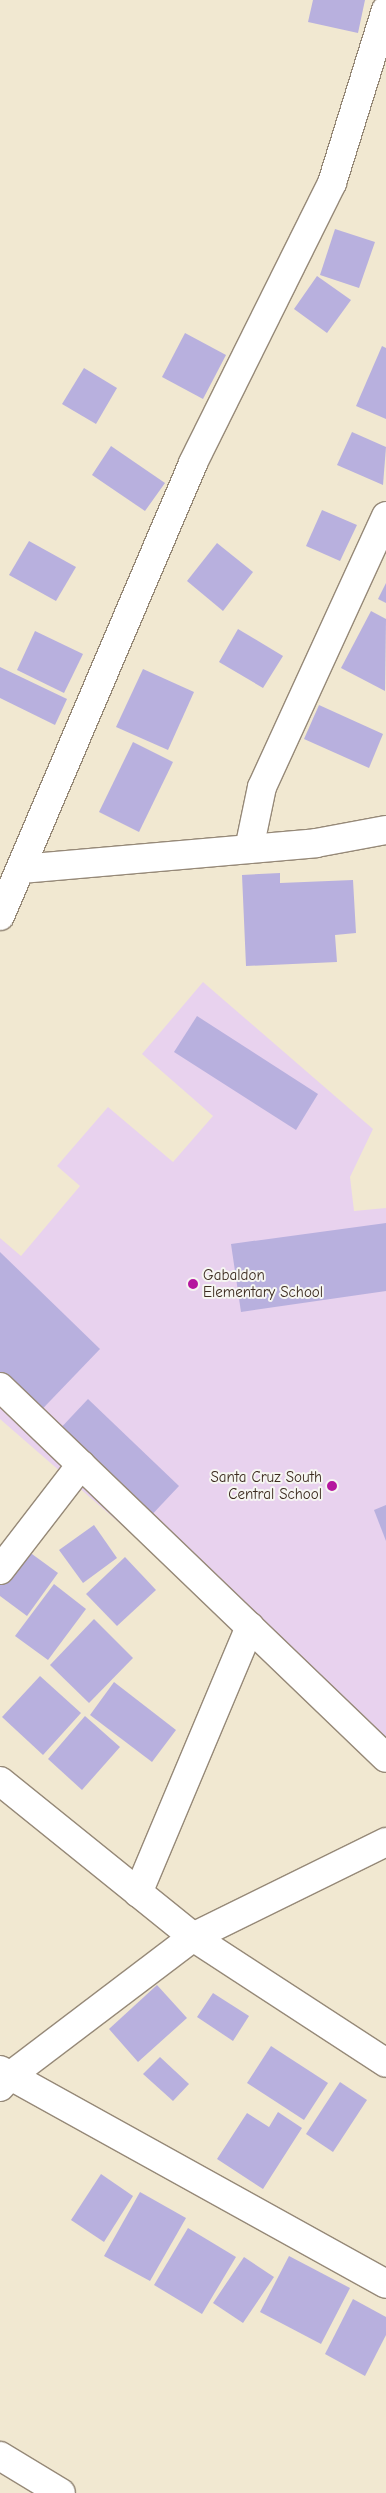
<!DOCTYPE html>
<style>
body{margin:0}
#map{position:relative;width:386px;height:2493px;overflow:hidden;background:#f1e8d1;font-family:"Comic Neue",sans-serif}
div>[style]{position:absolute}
.built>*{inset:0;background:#e8d2ee}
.building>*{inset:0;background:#b8b0de}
.roads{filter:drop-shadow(1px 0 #968978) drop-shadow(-1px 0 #968978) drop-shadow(0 1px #968978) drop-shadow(0 -1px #968978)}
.minor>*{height:28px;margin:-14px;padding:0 14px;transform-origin:14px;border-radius:14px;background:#fff}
.tertiary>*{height:28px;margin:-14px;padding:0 14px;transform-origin:14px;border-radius:14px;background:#fff}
.dots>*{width:14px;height:14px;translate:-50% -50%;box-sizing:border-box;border:2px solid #f6f6f2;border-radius:50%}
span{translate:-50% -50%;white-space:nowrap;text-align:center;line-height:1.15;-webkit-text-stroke:4px #f6f6f2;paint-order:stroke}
.poi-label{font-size:15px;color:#3b2a1e}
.left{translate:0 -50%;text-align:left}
.right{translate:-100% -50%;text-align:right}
</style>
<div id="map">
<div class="built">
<i style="clip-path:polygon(203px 982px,373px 1129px,350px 1177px,354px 1211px,386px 1208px,386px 1766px,193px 1587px,0 1419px,0 1238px,21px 1256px,80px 1186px,57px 1166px,108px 1107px,173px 1162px,213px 1116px,142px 1054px)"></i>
</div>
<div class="building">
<i style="clip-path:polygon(313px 0,365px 0,358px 33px,308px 22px)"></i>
<i style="clip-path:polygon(335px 229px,375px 242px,359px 288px,320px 275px)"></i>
<i style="clip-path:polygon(317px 276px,351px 300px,327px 333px,294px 309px)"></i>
<i style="clip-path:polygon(185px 333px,226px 355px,203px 399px,162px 377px)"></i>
<i style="clip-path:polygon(382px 346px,386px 348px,386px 419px,356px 406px)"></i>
<i style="clip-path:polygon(84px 368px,117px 388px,96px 424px,62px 404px)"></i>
<i style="clip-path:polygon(352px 432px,386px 447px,383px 485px,337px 465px)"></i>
<i style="clip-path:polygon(111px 446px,165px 483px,145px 511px,92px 475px)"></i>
<i style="clip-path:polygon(322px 510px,357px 525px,340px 561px,306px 546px)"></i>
<i style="clip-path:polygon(29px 541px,76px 567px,56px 601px,9px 575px)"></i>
<i style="clip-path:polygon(217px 543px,253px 572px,223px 611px,187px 581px)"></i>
<i style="clip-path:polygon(386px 583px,386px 603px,378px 599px)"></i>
<i style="clip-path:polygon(371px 611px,386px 619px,385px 691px,341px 668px)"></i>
<i style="clip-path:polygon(238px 629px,283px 656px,263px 688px,219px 662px)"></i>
<i style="clip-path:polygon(35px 631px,83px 654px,64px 693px,17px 670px)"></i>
<i style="clip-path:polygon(0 667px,67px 699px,55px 725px,0 698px)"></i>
<i style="clip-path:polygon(143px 669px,194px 692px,168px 750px,116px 727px)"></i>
<i style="clip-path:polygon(319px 705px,383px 734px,369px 768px,304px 739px)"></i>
<i style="clip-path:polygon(133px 742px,173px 762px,139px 832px,99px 812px)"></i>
<i style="clip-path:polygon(280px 873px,280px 883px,353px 880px,356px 933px,335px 935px,337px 962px,246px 966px,242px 875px)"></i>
<i style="clip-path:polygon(197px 1016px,318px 1094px,296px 1130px,174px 1052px)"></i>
<i style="clip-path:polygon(386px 1223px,386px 1291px,241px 1312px,231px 1244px)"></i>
<i style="clip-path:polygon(0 1252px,100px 1349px,27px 1425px,0 1399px)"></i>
<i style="clip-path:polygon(88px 1399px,179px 1486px,146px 1521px,56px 1433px)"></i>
<i style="clip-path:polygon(386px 1505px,386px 1541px,374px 1510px)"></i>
<i style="clip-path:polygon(94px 1525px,117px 1558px,83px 1583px,59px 1550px)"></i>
<i style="clip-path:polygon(21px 1546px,58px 1573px,27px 1616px,0 1596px,0 1574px)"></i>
<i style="clip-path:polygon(125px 1557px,156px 1590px,117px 1626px,86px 1594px)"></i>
<i style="clip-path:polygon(54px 1584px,86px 1609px,48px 1660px,15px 1636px)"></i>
<i style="clip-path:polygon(94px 1619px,133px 1658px,89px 1703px,50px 1665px)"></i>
<i style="clip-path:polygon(40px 1676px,81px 1713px,43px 1755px,2px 1717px)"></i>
<i style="clip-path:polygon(114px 1682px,176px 1730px,152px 1762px,90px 1715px)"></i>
<i style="clip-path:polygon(85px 1716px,120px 1747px,82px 1790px,48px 1759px)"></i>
<i style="clip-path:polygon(157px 1985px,187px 2018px,138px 2062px,109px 2029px)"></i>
<i style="clip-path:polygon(213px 1993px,249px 2016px,233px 2041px,197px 2017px)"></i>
<i style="clip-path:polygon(271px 2046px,328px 2083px,304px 2120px,247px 2083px)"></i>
<i style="clip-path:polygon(160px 2057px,189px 2084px,173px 2101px,143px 2074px)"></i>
<i style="clip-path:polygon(340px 2082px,367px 2100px,333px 2152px,306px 2134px)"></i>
<i style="clip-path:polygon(278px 2112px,302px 2128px,263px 2189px,217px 2159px,247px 2113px,269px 2127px)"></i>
<i style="clip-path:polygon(101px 2174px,133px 2196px,104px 2242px,71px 2220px)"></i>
<i style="clip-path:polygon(140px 2192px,186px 2218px,150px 2281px,104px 2256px)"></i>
<i style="clip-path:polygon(188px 2228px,236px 2257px,202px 2314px,154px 2285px)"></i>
<i style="clip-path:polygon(289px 2256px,350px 2288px,321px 2344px,260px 2312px)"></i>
<i style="clip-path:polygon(244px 2257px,274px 2277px,243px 2323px,213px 2303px)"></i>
<i style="clip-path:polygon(353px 2299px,386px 2317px,386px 2335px,365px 2376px,325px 2354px)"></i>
</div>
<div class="roads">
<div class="minor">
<i style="left:249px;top:849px;width:63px;rotate:-78.2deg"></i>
<i style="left:262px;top:787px;width:298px;rotate:-65.4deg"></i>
<i style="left:21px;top:869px;width:296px;rotate:-5deg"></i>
<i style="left:316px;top:843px;width:71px;rotate:-10.5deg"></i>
<i style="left:0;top:1387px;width:535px;rotate:43.86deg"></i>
<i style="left:0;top:1570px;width:133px;rotate:-52.4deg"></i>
<i style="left:0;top:1781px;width:248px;rotate:38.9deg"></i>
<i style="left:193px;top:1937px;width:230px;rotate:33.1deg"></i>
<i style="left:138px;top:1893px;width:289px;rotate:-67.2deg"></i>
<i style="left:0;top:2070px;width:441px;rotate:29deg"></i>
<i style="left:0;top:2456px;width:71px;rotate:31.2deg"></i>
</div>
<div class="tertiary">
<i style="left:0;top:916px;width:492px;rotate:-66.9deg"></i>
<i style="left:193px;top:463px;width:313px;rotate:-63.6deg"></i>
<i style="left:332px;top:183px;width:181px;rotate:-72.7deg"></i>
<i style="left:0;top:2087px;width:15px;rotate:-48deg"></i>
<i style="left:10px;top:2076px;width:230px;rotate:-37.2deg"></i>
<i style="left:193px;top:1937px;width:215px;rotate:-26.2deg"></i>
</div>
</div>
<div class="dots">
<i style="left:193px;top:1284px;background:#b5179e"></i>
<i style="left:332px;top:1486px;background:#b5179e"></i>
</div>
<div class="poi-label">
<span class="left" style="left:203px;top:1284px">Gabaldon<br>Elementary School</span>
<span class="right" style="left:322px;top:1486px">Santa Cruz South<br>Central School</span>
</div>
</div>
